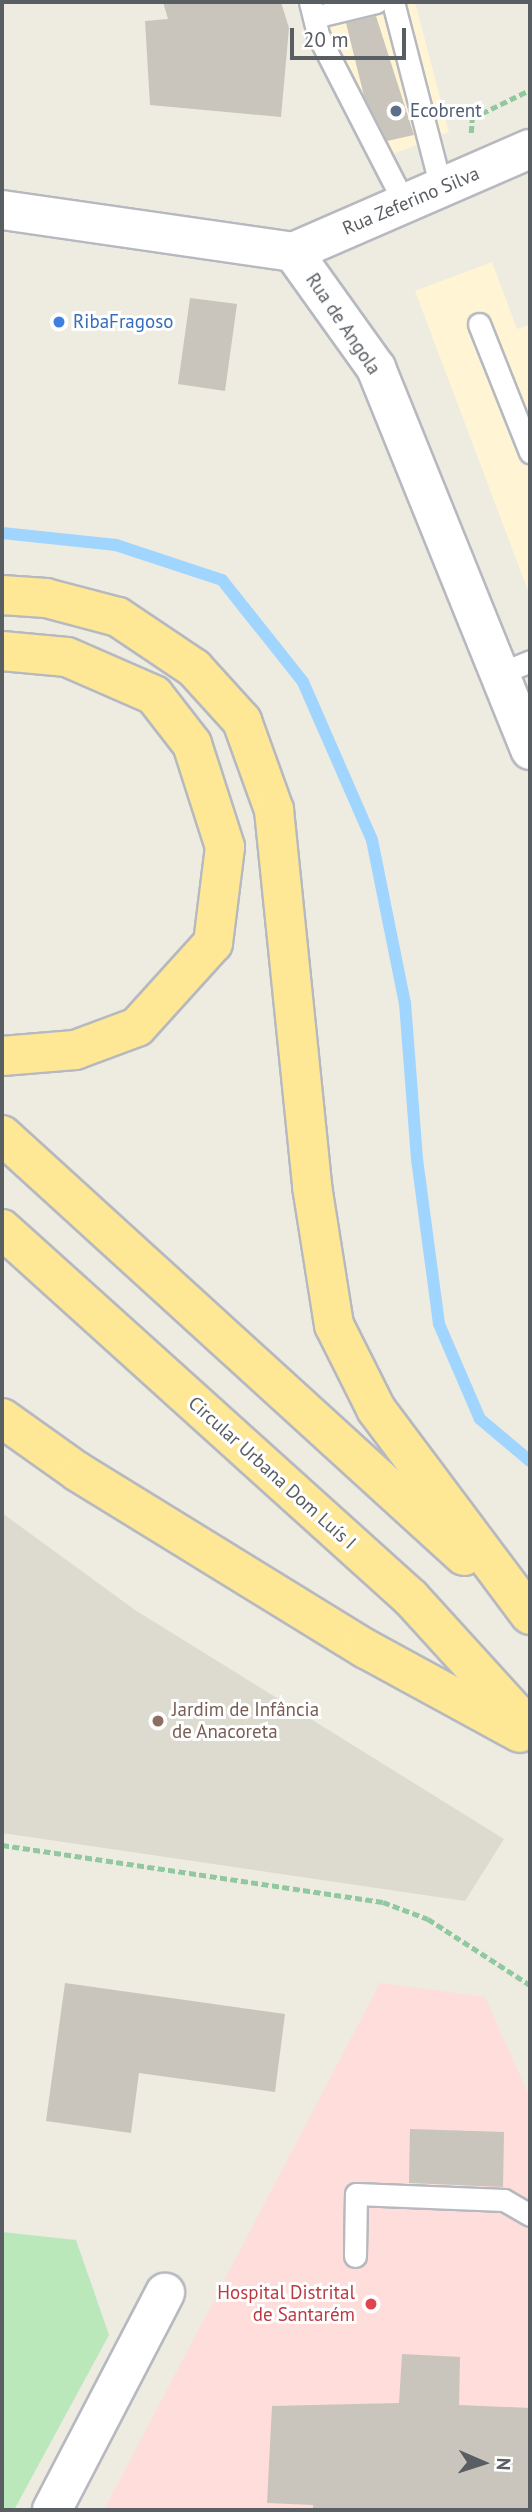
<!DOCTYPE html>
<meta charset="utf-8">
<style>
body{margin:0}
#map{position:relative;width:532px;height:2512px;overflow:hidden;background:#eeebe0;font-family:"PT Sans",sans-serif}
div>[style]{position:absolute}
.commercial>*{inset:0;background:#fff5d4}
.education>*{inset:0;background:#dddacf}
.medical>*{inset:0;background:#feddda}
.green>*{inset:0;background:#bae8ba}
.stream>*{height:12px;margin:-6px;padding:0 6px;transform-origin:6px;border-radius:6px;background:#9fd5ff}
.building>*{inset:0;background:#c9c5bd}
.path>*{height:4.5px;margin-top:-2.25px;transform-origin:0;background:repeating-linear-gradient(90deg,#91c8a0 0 7px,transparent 0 10.5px)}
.roads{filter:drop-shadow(2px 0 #b6b9bf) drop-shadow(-2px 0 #b6b9bf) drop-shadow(0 2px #b6b9bf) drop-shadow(0 -2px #b6b9bf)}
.service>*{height:21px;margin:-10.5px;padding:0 10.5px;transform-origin:10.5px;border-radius:10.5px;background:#fff}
.minor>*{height:38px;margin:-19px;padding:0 19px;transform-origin:19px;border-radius:19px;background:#fff}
.trunk>*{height:38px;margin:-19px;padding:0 19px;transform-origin:19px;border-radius:19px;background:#ffe895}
.dots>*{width:19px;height:19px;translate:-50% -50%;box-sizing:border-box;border:4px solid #fff;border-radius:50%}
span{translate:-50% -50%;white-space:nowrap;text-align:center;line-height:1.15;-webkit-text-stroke:6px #fff;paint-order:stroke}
.service-label{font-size:19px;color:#4e5e75}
.left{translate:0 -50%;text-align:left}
.street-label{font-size:19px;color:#595e63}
.shop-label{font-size:19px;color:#366cbe}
.education-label{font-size:19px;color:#785e54}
.health-label{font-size:19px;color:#be3a42}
.right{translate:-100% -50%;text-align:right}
.frame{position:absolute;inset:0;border:4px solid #595e63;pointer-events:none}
.north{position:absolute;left:448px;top:2428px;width:70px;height:70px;-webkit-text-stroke:5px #fff;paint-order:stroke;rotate:93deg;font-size:19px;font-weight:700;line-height:28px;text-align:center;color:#595e63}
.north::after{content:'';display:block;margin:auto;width:24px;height:32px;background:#595e63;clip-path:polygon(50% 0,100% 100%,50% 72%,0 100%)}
.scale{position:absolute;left:290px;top:28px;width:116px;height:32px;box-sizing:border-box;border:4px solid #595e63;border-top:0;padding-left:9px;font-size:21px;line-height:24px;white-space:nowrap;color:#595e63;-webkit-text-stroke:5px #fff;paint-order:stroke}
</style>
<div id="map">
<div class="commercial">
<i style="clip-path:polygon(296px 2px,415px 2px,449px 132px,371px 163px)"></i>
<i style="clip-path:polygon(492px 262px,517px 329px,530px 325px,530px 596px,415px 291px)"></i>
</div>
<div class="education">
<i style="clip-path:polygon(2px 1513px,135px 1610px,504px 1839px,465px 1901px,2px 1833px)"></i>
</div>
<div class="medical">
<i style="clip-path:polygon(380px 1983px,485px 1997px,530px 2098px,530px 2510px,104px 2510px)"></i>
</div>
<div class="green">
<i style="clip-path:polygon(2px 2232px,76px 2240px,109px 2335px,14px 2510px,2px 2510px)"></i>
</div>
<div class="stream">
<i style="left:2px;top:533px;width:115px;rotate:6deg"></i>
<i style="left:116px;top:545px;width:112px;rotate:18.3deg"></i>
<i style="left:222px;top:580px;width:130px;rotate:51.5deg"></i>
<i style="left:303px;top:682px;width:172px;rotate:66.4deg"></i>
<i style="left:372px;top:840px;width:166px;rotate:78.6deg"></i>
<i style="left:405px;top:1003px;width:156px;rotate:85.6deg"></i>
<i style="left:417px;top:1159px;width:166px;rotate:82.4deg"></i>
<i style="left:439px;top:1324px;width:103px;rotate:66.7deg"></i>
<i style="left:480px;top:1419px;width:65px;rotate:40deg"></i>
</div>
<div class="building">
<i style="clip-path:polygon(163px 2px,281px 2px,289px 28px,281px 117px,150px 105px,145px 21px,168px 19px)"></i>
<i style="clip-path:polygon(376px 16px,414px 135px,387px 141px,364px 96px,346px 23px)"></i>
<i style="clip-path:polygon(190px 298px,237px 304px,225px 391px,178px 384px)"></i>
<i style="clip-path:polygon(65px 1983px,285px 2014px,275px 2092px,139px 2073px,131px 2133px,46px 2121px)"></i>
<i style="clip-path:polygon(410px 2129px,504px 2132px,503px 2187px,409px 2183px)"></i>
<i style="clip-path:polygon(402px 2354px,460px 2357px,459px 2405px,530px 2408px,530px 2510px,313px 2510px,313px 2505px,267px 2503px,272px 2406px,399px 2403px)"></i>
</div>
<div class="path">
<i style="left:471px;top:133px;width:15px;rotate:-86deg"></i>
<i style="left:472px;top:118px;width:64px;rotate:-25.8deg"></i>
<i style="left:2px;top:1845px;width:385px;rotate:8.5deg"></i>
<i style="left:383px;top:1902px;width:48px;rotate:20.7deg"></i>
<i style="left:428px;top:1919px;width:121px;rotate:32.9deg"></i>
</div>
<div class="roads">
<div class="service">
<i style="left:310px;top:2px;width:36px;rotate:76deg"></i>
<i style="left:319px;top:37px;width:188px;rotate:62.8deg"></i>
<i style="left:393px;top:2px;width:192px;rotate:75.5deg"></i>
<i style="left:314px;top:17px;width:64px;rotate:-13.6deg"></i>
<i style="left:479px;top:324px;width:138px;rotate:68.3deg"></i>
<i style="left:496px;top:675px;width:37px;rotate:-22deg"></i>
<i style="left:355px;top:2256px;width:62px;rotate:-89.1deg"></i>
<i style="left:356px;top:2194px;width:148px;rotate:2.3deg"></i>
<i style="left:504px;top:2200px;width:30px;rotate:30deg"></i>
</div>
<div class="minor">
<i style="left:2px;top:210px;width:294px;rotate:8.2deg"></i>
<i style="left:293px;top:252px;width:143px;rotate:54.4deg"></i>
<i style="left:376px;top:368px;width:412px;rotate:68deg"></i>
<i style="left:293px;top:252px;width:258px;rotate:-23.5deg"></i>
<i style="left:52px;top:2510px;width:245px;rotate:-62.5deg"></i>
</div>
<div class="trunk">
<i style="left:2px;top:595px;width:44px;rotate:3.9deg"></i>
<i style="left:46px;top:598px;width:74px;rotate:14.8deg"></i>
<i style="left:118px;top:617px;width:92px;rotate:33.9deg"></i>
<i style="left:194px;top:668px;width:72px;rotate:47.8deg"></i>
<i style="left:242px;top:721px;width:95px;rotate:70.2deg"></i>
<i style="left:274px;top:810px;width:378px;rotate:84.2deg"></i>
<i style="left:312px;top:1186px;width:141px;rotate:81deg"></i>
<i style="left:334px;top:1325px;width:94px;rotate:63.4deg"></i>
<i style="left:376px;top:1409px;width:257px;rotate:53.2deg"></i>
<i style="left:2px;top:651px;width:65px;rotate:5.3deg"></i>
<i style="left:67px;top:657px;width:95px;rotate:23.6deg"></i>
<i style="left:154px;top:695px;width:62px;rotate:52.2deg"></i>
<i style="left:192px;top:744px;width:108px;rotate:72.2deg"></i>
<i style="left:225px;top:847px;width:97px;rotate:97.1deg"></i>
<i style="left:213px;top:943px;width:113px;rotate:132.1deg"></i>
<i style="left:137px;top:1027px;width:66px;rotate:159.6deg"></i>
<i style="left:75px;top:1050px;width:73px;rotate:175.3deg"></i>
<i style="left:2px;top:1135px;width:625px;rotate:42.34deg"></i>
<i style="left:2px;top:1229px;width:551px;rotate:42.06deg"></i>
<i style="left:411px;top:1598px;width:177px;rotate:47.7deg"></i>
<i style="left:2px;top:1418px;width:93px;rotate:35.4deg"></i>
<i style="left:78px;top:1472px;width:338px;rotate:31.6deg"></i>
<i style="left:366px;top:1649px;width:175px;rotate:28.6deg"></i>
</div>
</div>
<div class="dots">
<i style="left:396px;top:111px;background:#5c6f8a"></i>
<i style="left:59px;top:322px;background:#3f7fe0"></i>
<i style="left:158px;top:1721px;background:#8d6e63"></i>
<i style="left:371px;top:2304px;background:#e0444e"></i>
</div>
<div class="service-label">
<span class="left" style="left:410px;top:111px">Ecobrent</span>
</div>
<div class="street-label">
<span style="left:411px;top:201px;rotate:-23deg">Rua Zeferino Silva</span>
<span style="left:343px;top:324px;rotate:56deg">Rua de Angola</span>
<span style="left:272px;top:1473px;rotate:42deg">Circular Urbana Dom Luís I</span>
</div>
<div class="shop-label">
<span class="left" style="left:73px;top:322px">RibaFragoso</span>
</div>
<div class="education-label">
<span class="left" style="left:172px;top:1721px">Jardim de Infância<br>de Anacoreta</span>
</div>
<div class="health-label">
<span class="right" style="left:355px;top:2304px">Hospital Distrital<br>de Santarém</span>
</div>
<div class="frame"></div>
<div class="north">N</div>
<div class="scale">20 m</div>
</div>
